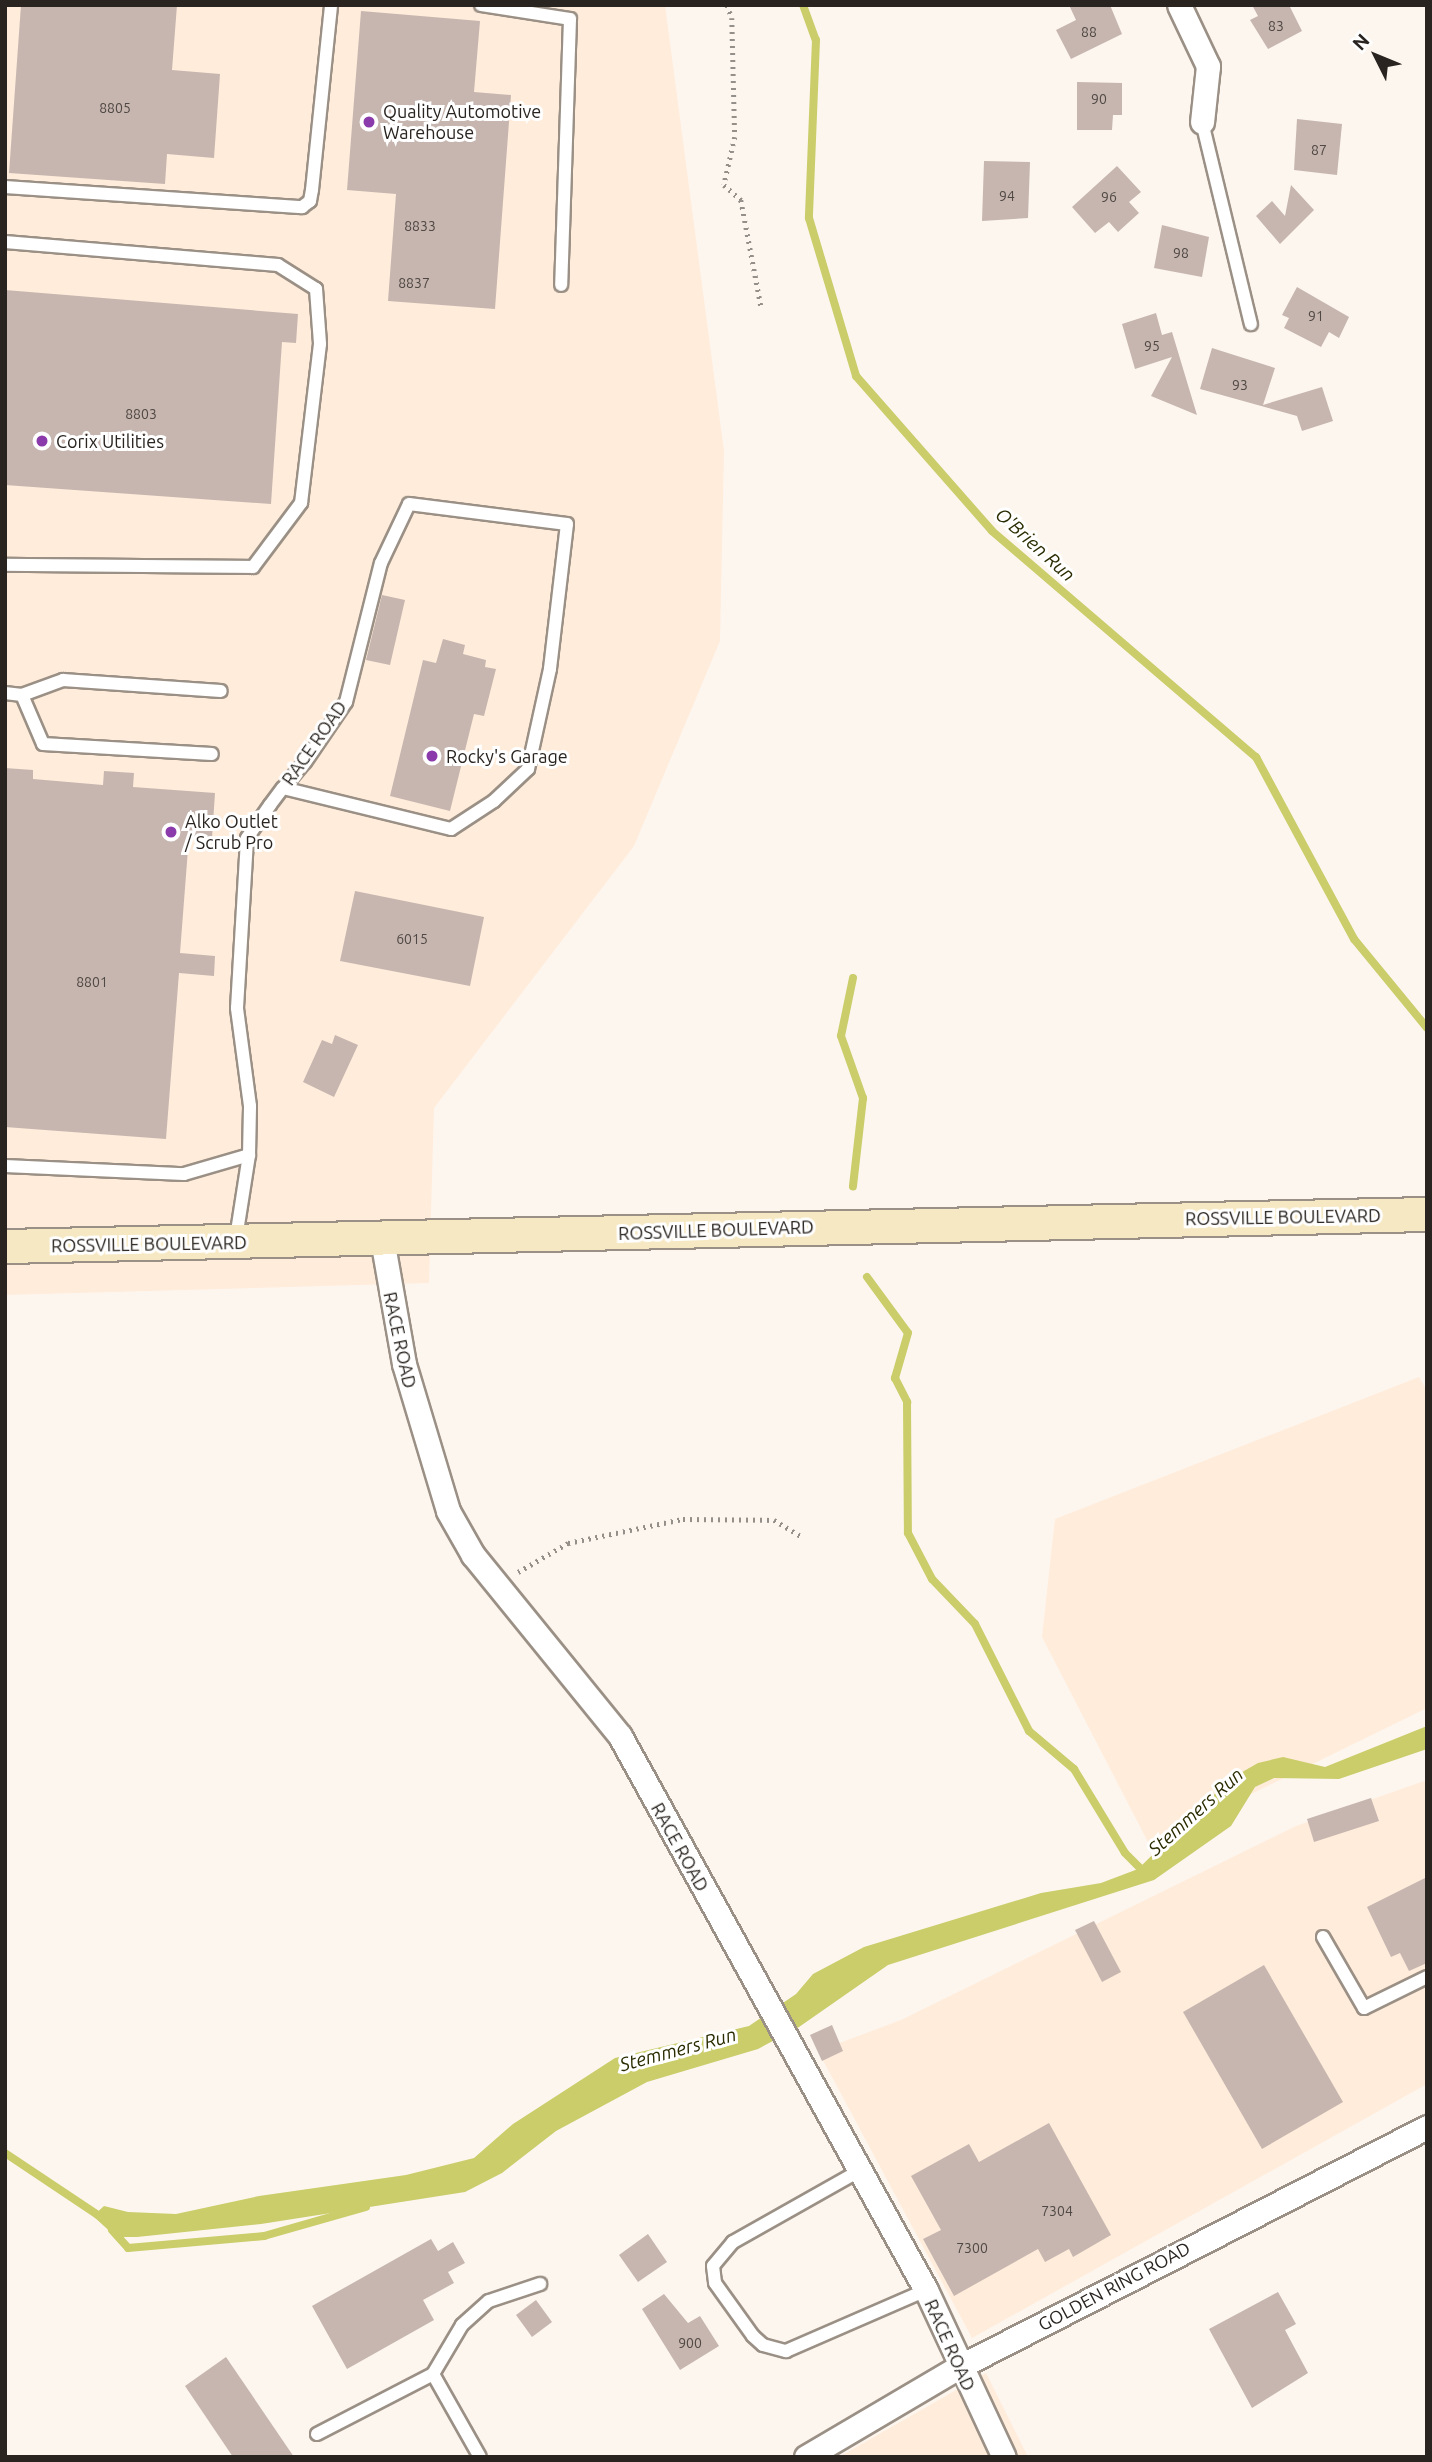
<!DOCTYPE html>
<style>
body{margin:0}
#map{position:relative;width:1432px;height:2462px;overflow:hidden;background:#fdf6ef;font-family:Ubuntu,sans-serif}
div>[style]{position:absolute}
.built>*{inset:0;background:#ffecdb}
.water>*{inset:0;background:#cacd6a}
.stream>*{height:8px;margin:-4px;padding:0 4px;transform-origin:4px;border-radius:4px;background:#cacd6a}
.building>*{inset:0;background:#c6b6af}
.path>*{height:4.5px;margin-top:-2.25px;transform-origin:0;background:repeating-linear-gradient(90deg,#958f8a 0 2px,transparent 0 7px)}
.roads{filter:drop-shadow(2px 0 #9b9085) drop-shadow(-2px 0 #9b9085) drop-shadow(0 2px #9b9085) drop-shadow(0 -2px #9b9085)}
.lane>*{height:12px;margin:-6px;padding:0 6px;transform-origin:6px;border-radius:6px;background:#fff}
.street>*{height:23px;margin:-11.5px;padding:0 11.5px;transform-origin:11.5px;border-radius:11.5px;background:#fff}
.secondary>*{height:33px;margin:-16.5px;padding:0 16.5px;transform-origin:16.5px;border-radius:16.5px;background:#f6e8c3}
.dots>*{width:19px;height:19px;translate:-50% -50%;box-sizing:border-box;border:4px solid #fff;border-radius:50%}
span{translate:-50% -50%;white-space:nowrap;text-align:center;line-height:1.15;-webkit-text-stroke:6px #fff;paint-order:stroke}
.number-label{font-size:14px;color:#504844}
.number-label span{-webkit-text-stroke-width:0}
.poi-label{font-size:18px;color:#292420}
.left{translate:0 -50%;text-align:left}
.street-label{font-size:18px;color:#292420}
.water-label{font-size:19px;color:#2b2c01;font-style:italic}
.frame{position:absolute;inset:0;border:7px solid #292420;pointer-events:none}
.north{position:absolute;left:1341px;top:21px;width:70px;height:70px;-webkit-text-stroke:5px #fff;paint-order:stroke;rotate:313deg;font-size:19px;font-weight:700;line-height:28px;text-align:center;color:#292420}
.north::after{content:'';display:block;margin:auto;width:24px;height:32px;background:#292420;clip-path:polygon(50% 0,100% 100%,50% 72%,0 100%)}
</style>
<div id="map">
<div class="built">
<i style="clip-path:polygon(5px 5px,665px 5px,724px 451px,720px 641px,634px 846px,434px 1108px,429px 1283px,5px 1295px)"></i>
<i style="clip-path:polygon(1419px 1377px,1427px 1391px,1427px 1708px,1149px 1844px,1042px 1637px,1055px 1519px)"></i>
<i style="clip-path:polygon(1427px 1780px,1427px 2084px,972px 2338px,818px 2051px,901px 2020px,1296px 1826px)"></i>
<i style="clip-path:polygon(986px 2373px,1028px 2457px,839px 2457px)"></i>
</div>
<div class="water">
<i style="clip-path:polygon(1427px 1726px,1427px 1749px,1339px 1779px,1274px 1778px,1255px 1787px,1231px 1826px,1154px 1880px,888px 1965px,799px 2027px,758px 2049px,647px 2082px,556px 2131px,502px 2173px,465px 2192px,261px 2224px,137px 2237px,116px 2237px,93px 2216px,104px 2206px,128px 2212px,176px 2214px,259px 2196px,406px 2175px,474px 2158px,513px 2124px,615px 2058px,749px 2026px,796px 1994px,813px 1974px,864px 1947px,1041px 1893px,1101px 1883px,1138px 1869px,1230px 1779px,1258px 1763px,1283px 1757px,1325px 1767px)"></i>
</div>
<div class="stream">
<i style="left:803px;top:5px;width:37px;rotate:70deg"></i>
<i style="left:816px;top:40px;width:178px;rotate:92.3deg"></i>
<i style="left:809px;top:218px;width:165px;rotate:73.4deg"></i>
<i style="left:856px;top:376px;width:206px;rotate:48.7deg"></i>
<i style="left:992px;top:531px;width:348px;rotate:40.6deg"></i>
<i style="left:1256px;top:757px;width:207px;rotate:61.7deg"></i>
<i style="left:1354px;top:939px;width:115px;rotate:50.6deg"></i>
<i style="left:853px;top:978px;width:59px;rotate:101.7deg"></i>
<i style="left:841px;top:1036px;width:66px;rotate:70.5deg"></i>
<i style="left:863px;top:1098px;width:89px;rotate:96.5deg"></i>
<i style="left:867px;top:1277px;width:69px;rotate:53.8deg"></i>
<i style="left:908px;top:1333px;width:47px;rotate:106.1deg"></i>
<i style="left:895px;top:1378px;width:27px;rotate:63deg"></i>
<i style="left:907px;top:1402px;width:131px;rotate:89.6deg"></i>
<i style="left:908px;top:1533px;width:52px;rotate:62.4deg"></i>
<i style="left:932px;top:1579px;width:62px;rotate:46.3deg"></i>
<i style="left:975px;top:1624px;width:120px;rotate:63.2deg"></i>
<i style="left:1029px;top:1731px;width:59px;rotate:40.2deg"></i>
<i style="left:1074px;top:1769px;width:98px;rotate:58.7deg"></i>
<i style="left:1125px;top:1853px;width:33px;rotate:45deg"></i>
<i style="left:5px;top:2153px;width:115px;rotate:33.7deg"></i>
<i style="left:112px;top:2230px;width:24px;rotate:48deg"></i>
<i style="left:128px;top:2248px;width:137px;rotate:-5deg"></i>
<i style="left:264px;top:2236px;width:106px;rotate:-15.9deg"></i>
</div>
<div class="building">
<i style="clip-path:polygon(21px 5px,177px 5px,172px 70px,220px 74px,214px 158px,167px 154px,165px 184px,9px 173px)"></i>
<i style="clip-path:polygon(1069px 5px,1110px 5px,1122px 34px,1071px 59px,1056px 30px,1076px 20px)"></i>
<i style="clip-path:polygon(1252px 5px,1289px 5px,1302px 31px,1268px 49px,1250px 20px,1258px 16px)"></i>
<i style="clip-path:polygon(361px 11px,480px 21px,474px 92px,511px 95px,495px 309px,388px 301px,396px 194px,347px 190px)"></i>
<i style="clip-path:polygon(1077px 82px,1122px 83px,1122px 115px,1113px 115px,1112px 130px,1077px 130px)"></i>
<i style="clip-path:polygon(1297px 119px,1342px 124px,1337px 175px,1294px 170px)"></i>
<i style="clip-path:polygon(984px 161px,1030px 162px,1028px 218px,982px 221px)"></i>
<i style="clip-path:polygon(1117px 166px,1141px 192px,1129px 202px,1139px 213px,1118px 232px,1109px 222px,1095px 233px,1072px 207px)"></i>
<i style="clip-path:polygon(1291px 185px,1314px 210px,1280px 244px,1256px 216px,1272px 201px,1285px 216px)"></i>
<i style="clip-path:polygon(1162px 225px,1209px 237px,1202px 277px,1154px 268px)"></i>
<i style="clip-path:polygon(1297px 287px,1349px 317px,1339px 338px,1329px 332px,1321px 347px,1284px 328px,1289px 318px,1282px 315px)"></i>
<i style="clip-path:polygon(5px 290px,298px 314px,296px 343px,282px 342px,271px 504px,5px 485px)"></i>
<i style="clip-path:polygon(1156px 313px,1162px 335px,1172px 332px,1197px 415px,1151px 396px,1172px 357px,1135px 369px,1122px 324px)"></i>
<i style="clip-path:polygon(1212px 348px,1275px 368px,1263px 405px,1322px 387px,1333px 421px,1302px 431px,1297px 416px,1200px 389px)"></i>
<i style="clip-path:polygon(382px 595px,405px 600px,390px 665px,366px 660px)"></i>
<i style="clip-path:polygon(443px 639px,465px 645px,463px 654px,486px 660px,485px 667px,496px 669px,484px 716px,474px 714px,450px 811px,390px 796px,423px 660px,436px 663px)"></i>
<i style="clip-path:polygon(5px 768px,33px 770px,33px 779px,103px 785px,104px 771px,134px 773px,133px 787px,215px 793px,212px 838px,189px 836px,180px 953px,215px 956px,214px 976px,179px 973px,166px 1139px,5px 1127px)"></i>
<i style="clip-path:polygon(355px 891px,484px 917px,470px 986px,340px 961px)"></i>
<i style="clip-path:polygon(335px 1035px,358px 1045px,334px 1097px,303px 1082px,322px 1040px,332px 1044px)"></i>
<i style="clip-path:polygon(1371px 1798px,1379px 1821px,1314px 1842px,1307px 1819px)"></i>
<i style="clip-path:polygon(1427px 1877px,1427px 1963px,1409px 1971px,1400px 1953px,1391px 1957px,1367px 1907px)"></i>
<i style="clip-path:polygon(1094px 1921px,1121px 1972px,1102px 1982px,1075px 1930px)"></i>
<i style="clip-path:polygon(1264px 1965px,1343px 2102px,1262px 2149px,1183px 2012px)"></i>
<i style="clip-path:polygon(832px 2025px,843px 2051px,822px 2061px,810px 2035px)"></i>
<i style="clip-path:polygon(1049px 2123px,1111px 2235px,1073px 2257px,1069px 2249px,1045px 2262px,1038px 2249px,954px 2296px,923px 2239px,941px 2230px,911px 2176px,969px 2144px,979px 2162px)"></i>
<i style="clip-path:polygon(648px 2234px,667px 2262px,638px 2282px,619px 2255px)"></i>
<i style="clip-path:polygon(431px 2239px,438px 2251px,453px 2242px,465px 2263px,448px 2272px,454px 2283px,423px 2300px,434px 2320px,347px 2369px,312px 2306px)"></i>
<i style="clip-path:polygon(1278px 2292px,1296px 2324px,1285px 2330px,1308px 2373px,1252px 2408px,1209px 2329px)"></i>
<i style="clip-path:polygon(664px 2294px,688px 2323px,700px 2316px,719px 2346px,680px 2370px,642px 2309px)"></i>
<i style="clip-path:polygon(536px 2300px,552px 2322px,532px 2337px,516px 2315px)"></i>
<i style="clip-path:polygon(226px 2357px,294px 2457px,233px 2457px,185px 2386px)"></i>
</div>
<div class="path">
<i style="left:727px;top:5px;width:14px;rotate:69deg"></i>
<i style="left:732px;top:18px;width:119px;rotate:88.6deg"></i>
<i style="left:735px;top:137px;width:49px;rotate:102.9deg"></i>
<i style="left:724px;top:185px;width:23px;rotate:41deg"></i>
<i style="left:741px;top:200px;width:108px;rotate:79.3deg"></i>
<i style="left:518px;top:1572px;width:58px;rotate:-30.1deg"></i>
<i style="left:568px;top:1543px;width:117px;rotate:-11.8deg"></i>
<i style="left:683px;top:1519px;width:91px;rotate:0.6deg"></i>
<i style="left:774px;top:1520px;width:31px;rotate:31deg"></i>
</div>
<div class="roads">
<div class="lane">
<i style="left:481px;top:5px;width:90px;rotate:8.9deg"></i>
<i style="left:570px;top:19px;width:266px;rotate:91.9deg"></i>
<i style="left:1202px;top:122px;width:208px;rotate:76.4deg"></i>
<i style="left:5px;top:187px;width:298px;rotate:3.9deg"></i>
<i style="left:302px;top:207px;width:10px;rotate:-37deg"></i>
<i style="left:310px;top:201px;width:11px;rotate:-80deg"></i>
<i style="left:312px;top:190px;width:186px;rotate:-84.1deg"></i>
<i style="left:5px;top:242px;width:274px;rotate:4.8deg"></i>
<i style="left:278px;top:265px;width:45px;rotate:32.3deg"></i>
<i style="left:316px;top:289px;width:55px;rotate:85.8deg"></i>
<i style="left:320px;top:344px;width:160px;rotate:96.8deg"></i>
<i style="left:301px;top:503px;width:80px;rotate:126.9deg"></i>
<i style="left:253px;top:567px;width:248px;rotate:-179.5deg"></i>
<i style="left:5px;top:693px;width:17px;rotate:7deg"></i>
<i style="left:22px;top:695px;width:44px;rotate:-20.1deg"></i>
<i style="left:63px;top:680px;width:158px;rotate:4deg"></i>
<i style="left:22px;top:695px;width:53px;rotate:66.8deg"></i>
<i style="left:43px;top:744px;width:169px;rotate:3.4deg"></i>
<i style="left:5px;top:1166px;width:179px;rotate:2.6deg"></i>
<i style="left:184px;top:1174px;width:68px;rotate:-16.3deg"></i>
<i style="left:236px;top:1238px;width:84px;rotate:-81.1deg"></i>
<i style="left:249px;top:1155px;width:49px;rotate:-88.8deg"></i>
<i style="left:250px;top:1106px;width:99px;rotate:-97.6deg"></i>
<i style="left:237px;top:1008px;width:170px;rotate:-86.6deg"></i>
<i style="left:247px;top:838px;width:40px;rotate:-55.1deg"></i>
<i style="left:270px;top:805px;width:21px;rotate:-53deg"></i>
<i style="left:283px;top:788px;width:34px;rotate:-50deg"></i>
<i style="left:305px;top:762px;width:73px;rotate:-55.7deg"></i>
<i style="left:346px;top:702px;width:143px;rotate:-75.9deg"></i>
<i style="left:381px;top:563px;width:65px;rotate:-64.6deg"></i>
<i style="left:409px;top:504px;width:159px;rotate:7.2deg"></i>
<i style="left:567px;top:524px;width:146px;rotate:96.7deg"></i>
<i style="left:550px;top:669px;width:102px;rotate:102.4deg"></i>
<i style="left:528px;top:769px;width:47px;rotate:136.7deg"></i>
<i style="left:494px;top:801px;width:51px;rotate:146.9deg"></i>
<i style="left:451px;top:829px;width:173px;rotate:-166.3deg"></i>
<i style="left:1323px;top:1937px;width:82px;rotate:60deg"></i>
<i style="left:1364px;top:2008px;width:70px;rotate:-26.2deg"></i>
<i style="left:859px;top:2171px;width:145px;rotate:150.6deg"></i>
<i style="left:733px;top:2242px;width:31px;rotate:130deg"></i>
<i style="left:713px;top:2266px;width:17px;rotate:83deg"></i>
<i style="left:715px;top:2283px;width:65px;rotate:54.4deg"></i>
<i style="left:753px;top:2336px;width:13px;rotate:42deg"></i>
<i style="left:763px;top:2345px;width:24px;rotate:15deg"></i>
<i style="left:786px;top:2351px;width:153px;rotate:-23.5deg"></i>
<i style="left:433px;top:2374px;width:95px;rotate:60.5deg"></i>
<i style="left:317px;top:2434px;width:131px;rotate:-27.3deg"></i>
<i style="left:433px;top:2374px;width:57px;rotate:-59.4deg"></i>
<i style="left:462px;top:2325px;width:36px;rotate:-42deg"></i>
<i style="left:489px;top:2301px;width:54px;rotate:-18.4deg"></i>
</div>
<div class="street">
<i style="left:1179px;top:5px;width:68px;rotate:64.6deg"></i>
<i style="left:1208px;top:66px;width:56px;rotate:96.1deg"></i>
<i style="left:382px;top:1239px;width:127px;rotate:80deg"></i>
<i style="left:404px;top:1364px;width:153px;rotate:73.3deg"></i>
<i style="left:448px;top:1511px;width:51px;rotate:60.4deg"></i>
<i style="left:473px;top:1555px;width:233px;rotate:50.9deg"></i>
<i style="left:620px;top:1736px;width:633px;rotate:61.09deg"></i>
<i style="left:926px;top:2290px;width:184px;rotate:65deg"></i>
<i style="left:806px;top:2457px;width:178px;rotate:-30.5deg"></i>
<i style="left:959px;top:2367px;width:526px;rotate:-27.15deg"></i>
</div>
<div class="secondary">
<i style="left:5px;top:1246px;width:1422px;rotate:-1.29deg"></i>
</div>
</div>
<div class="dots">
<i style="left:369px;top:122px;background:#8a3aaa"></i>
<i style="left:42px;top:441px;background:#8a3aaa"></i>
<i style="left:432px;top:756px;background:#8a3aaa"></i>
<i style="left:171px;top:832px;background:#8a3aaa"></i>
</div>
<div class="number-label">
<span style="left:1276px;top:26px">83</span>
<span style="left:1089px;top:32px">88</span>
<span style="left:1099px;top:99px">90</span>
<span style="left:115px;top:108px">8805</span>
<span style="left:1319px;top:150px">87</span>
<span style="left:1007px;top:196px">94</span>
<span style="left:1109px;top:197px">96</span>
<span style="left:420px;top:226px">8833</span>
<span style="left:1181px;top:253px">98</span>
<span style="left:414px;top:283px">8837</span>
<span style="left:1316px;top:316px">91</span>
<span style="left:1152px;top:346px">95</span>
<span style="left:1240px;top:385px">93</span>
<span style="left:141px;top:414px">8803</span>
<span style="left:412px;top:939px">6015</span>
<span style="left:92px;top:982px">8801</span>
<span style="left:1057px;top:2211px">7304</span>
<span style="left:972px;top:2248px">7300</span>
<span style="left:690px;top:2343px">900</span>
</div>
<div class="poi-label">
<span class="left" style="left:383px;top:122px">Quality Automotive<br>Warehouse</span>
<span class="left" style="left:56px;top:441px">Corix Utilities</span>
<span class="left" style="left:446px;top:756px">Rocky's Garage</span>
<span class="left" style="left:185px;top:832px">Alko Outlet<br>/ Scrub Pro</span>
</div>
<div class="street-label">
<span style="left:314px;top:743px;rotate:-55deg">RACE ROAD</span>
<span style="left:1283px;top:1217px;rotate:-1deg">ROSSVILLE BOULEVARD</span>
<span style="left:716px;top:1230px;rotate:-2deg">ROSSVILLE BOULEVARD</span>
<span style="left:149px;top:1244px;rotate:-1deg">ROSSVILLE BOULEVARD</span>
<span style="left:400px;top:1340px;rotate:78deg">RACE ROAD</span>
<span style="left:680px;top:1847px;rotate:61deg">RACE ROAD</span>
<span style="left:1114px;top:2286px;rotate:-28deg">GOLDEN RING ROAD</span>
<span style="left:950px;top:2345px;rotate:66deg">RACE ROAD</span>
</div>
<div class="water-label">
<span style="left:1035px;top:545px;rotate:42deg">O'Brien Run</span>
<span style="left:1196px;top:1812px;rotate:-42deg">Stemmers Run</span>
<span style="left:678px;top:2050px;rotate:-15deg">Stemmers Run</span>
</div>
<div class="frame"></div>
<div class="north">N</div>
</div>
